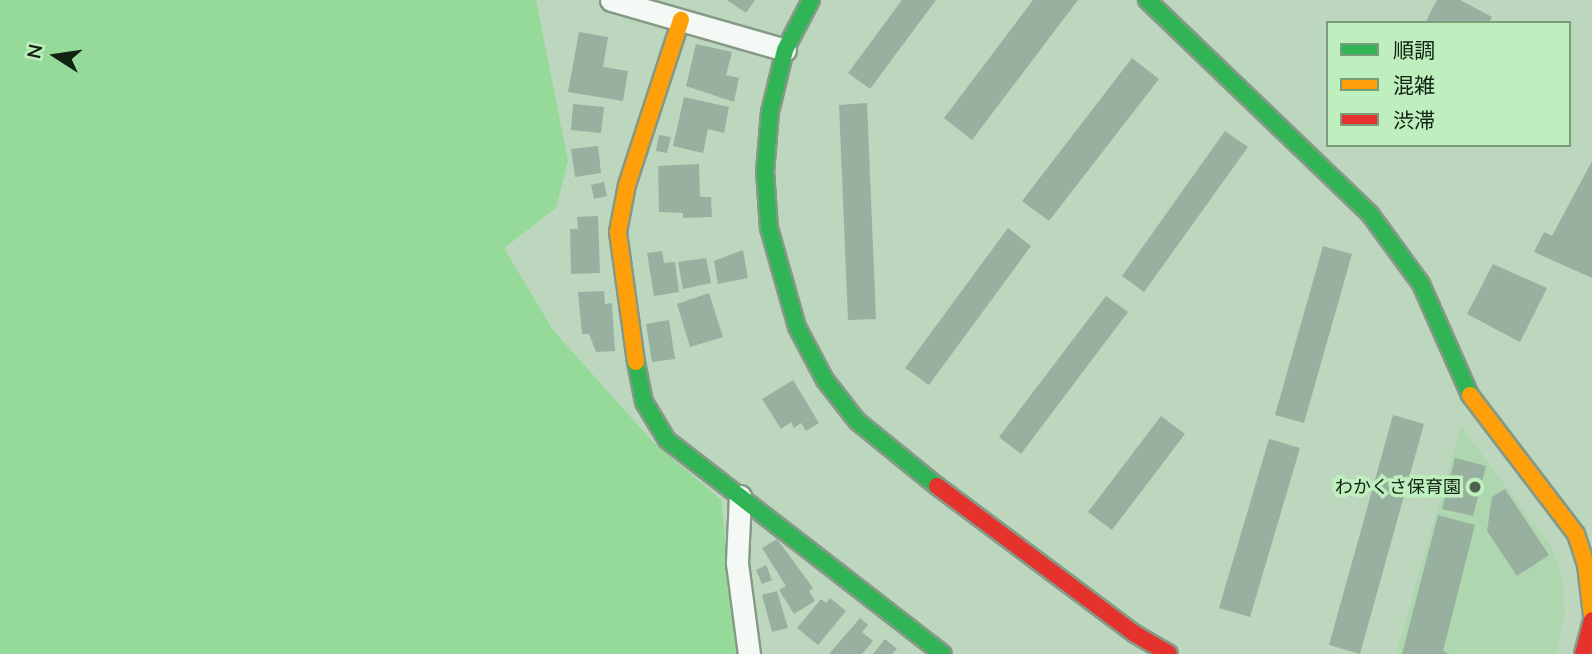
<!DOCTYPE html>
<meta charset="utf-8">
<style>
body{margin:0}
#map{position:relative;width:1592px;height:654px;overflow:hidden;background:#bdd7be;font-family:"Nunito Sans","Noto Sans JP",sans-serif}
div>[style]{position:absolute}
.built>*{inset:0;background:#aed7af}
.green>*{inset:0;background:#96da9a}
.building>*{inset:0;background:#98b09f}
.roads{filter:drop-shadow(2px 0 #859a86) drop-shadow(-2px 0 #859a86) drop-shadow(0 2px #859a86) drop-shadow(0 -2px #859a86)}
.street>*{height:21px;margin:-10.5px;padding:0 10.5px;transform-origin:10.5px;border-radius:10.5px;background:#f5f9f5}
.fast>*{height:16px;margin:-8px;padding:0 8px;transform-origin:8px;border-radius:8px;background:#30b455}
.slow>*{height:16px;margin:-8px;padding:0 8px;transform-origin:8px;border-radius:8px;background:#ff9f0a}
.jam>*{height:16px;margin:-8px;padding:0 8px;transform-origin:8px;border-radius:8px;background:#e5322d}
.dots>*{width:19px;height:19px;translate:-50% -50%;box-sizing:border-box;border:4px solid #bfefbf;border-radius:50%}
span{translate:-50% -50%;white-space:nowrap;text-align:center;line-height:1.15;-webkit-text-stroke:7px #bfefbf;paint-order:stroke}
.poi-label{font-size:18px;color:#112311}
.right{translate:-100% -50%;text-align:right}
.legend{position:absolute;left:1326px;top:21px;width:245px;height:126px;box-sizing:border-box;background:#bfefbf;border:2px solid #799d79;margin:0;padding:9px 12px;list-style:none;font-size:21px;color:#112311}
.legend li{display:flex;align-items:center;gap:14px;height:35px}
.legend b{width:35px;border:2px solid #799d79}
.north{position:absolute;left:21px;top:21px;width:70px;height:70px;-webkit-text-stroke:5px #bfefbf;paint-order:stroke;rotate:282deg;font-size:19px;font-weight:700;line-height:28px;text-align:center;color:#112311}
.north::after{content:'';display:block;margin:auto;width:24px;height:32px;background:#112311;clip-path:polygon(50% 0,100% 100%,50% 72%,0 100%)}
</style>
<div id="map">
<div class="built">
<i style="clip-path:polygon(1461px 426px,1552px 548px,1563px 580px,1565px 613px,1556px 654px,1396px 654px)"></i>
</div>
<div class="green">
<i style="clip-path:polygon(0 0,536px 0,568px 161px,556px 208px,504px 248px,553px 330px,653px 442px,721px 500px,738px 654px,0 654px)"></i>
</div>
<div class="building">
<i style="clip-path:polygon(727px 0,755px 0,746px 13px)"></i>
<i style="clip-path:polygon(902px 0,936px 0,870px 89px,848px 73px)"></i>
<i style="clip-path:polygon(1033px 0,1078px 0,972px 140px,944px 118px)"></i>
<i style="clip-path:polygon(1437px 0,1460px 0,1492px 17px,1489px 23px,1425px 23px)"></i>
<i style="clip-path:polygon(579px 32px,608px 37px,603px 67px,628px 71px,623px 101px,568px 92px)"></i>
<i style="clip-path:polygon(696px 44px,732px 52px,726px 75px,739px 78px,734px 102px,686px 86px)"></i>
<i style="clip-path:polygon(1132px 58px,1159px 79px,1049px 221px,1022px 201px)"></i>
<i style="clip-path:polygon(684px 97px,729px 107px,724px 133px,708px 129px,703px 153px,673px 146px)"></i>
<i style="clip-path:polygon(867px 103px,876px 319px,848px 320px,839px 105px)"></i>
<i style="clip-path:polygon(573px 104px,604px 107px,601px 133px,571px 130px)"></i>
<i style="clip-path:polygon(1225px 131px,1248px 147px,1144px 292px,1122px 276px)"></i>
<i style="clip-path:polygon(659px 135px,671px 137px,667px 153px,656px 151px)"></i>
<i style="clip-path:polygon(598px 146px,601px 173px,575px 177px,571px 149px)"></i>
<i style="clip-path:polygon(1592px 161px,1592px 278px,1534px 252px,1544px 232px,1552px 236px)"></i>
<i style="clip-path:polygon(699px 164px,700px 197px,711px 197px,712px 217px,683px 218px,683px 213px,659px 212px,658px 166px)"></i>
<i style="clip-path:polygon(604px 182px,607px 196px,594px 199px,591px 185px)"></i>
<i style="clip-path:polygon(598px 216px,600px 273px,571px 274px,570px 229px,578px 229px,577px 217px)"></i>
<i style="clip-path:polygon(1008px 228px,1031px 246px,929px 385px,905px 368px)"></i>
<i style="clip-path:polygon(1323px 246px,1352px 254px,1304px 423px,1275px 415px)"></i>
<i style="clip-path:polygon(743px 250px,748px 278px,718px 284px,714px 261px)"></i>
<i style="clip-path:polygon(662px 251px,664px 263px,675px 262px,679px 292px,654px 296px,647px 253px)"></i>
<i style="clip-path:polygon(706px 258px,711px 283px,683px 289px,678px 262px)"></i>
<i style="clip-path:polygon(1493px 264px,1547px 288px,1520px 342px,1467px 314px)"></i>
<i style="clip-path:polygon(604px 291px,605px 304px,612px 303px,615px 351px,596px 352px,589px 334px,582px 334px,578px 292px)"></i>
<i style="clip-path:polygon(709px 293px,723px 337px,690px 347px,677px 304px)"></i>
<i style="clip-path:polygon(1106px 296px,1128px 312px,1021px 454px,999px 437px)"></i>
<i style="clip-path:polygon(669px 320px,675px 359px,652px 362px,646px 324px)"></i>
<i style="clip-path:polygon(793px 380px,819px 423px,806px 431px,801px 423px,794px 428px,791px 422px,781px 429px,762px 399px)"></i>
<i style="clip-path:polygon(1393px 415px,1424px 424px,1360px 654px,1329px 645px)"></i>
<i style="clip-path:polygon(1161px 416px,1185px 434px,1112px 530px,1088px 512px)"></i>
<i style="clip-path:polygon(1269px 439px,1300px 448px,1250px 617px,1219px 608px)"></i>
<i style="clip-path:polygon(1455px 458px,1486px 466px,1473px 516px,1442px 509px)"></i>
<i style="clip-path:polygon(1505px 489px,1549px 555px,1517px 576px,1487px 531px,1492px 497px)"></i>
<i style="clip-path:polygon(1438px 515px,1475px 525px,1443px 651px,1449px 654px,1402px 654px)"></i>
<i style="clip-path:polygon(777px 539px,813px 588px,809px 591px,815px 601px,794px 614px,779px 590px,786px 586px,762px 548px)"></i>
<i style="clip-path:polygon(766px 565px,772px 580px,762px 584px,756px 570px)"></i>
<i style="clip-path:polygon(777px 591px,788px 628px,772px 632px,762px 595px)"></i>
<i style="clip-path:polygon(830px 598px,846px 611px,818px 645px,797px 628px,821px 599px,826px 603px)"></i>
<i style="clip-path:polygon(860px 618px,868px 625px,862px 632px,873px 641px,862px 654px,829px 654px)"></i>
<i style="clip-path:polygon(885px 639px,897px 649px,892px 654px,873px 654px)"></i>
</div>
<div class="roads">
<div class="street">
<i style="left:611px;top:0;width:181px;rotate:16deg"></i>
<i style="left:740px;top:496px;width:67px;rotate:92.6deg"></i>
<i style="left:737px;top:563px;width:92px;rotate:82.5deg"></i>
</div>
<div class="fast">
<i style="left:811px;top:0;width:56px;rotate:117.5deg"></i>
<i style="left:785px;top:50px;width:64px;rotate:103.6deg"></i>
<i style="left:770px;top:112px;width:59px;rotate:94.8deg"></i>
<i style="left:765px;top:171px;width:57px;rotate:86deg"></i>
<i style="left:769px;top:228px;width:103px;rotate:74.2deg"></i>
<i style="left:797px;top:327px;width:60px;rotate:62.2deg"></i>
<i style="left:825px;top:380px;width:52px;rotate:52deg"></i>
<i style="left:857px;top:421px;width:103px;rotate:39.1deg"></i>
<i style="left:1147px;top:0;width:309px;rotate:43.8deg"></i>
<i style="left:1370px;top:214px;width:87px;rotate:53.9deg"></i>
<i style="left:1421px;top:284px;width:121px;rotate:66.2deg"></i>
<i style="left:636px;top:362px;width:41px;rotate:78.7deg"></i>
<i style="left:644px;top:402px;width:44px;rotate:58.8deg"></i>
<i style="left:667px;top:440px;width:349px;rotate:37.8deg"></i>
</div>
<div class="slow">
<i style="left:636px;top:362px;width:131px;rotate:-97.9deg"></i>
<i style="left:618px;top:232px;width:48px;rotate:-79.2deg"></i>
<i style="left:627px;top:185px;width:174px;rotate:-71.9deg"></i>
<i style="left:1470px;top:395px;width:175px;rotate:52.7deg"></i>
<i style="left:1576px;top:534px;width:33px;rotate:72deg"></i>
<i style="left:1586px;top:565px;width:50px;rotate:83.2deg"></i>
</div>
<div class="jam">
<i style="left:937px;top:486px;width:247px;rotate:36.8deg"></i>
<i style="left:1135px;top:634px;width:39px;rotate:30deg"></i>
<i style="left:1583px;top:654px;width:35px;rotate:-75deg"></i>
</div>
</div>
<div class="dots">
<i style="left:1475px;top:487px;background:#4d624e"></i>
</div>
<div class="poi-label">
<span class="right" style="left:1461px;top:487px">わかくさ保育園</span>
</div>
<ul class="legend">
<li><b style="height:9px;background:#30b455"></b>順調</li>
<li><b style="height:9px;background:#ff9f0a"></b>混雑</li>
<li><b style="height:9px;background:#e5322d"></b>渋滞</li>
</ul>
<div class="north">N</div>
</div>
